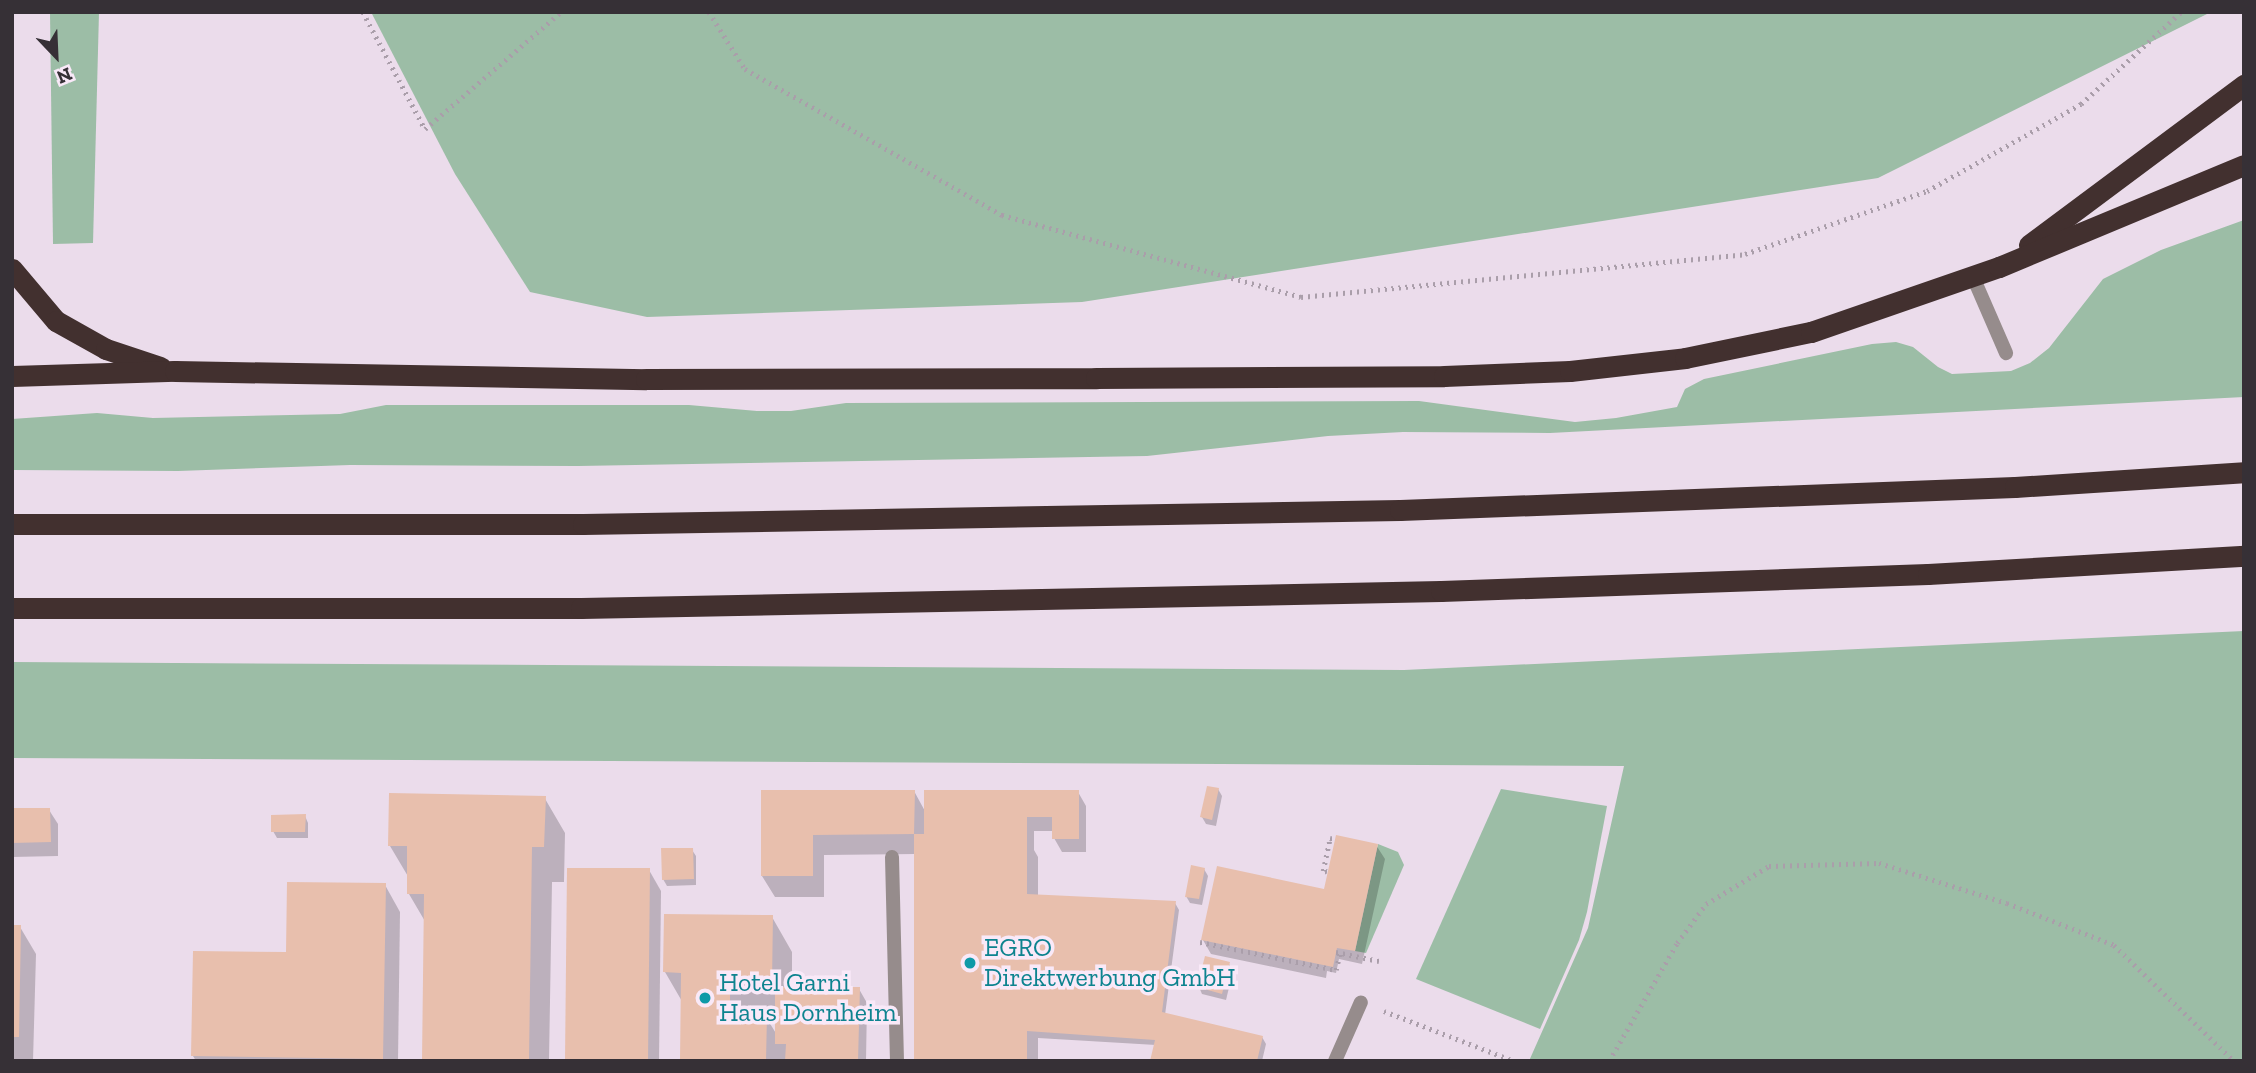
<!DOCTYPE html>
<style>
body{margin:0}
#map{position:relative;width:2256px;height:1073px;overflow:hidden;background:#ebdceb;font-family:"Zilla Slab",serif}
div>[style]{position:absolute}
.green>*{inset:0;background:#9cbda6}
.shadow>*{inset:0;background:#0003}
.building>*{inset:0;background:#e8bfad}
.path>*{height:4.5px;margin-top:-2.25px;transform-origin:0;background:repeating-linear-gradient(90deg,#aa9eaa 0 2px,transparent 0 7px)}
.service>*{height:14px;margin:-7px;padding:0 7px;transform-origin:7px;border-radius:7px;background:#968c8c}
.minor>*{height:14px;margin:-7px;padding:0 7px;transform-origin:7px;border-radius:7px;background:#968c8c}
.motorway>*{height:21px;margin:-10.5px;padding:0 10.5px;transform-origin:10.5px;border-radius:10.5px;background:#42302f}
.dots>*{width:19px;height:19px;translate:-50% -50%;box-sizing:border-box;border:4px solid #f9e9f8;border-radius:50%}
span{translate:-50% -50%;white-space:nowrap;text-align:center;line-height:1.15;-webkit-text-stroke:7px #f9e9f8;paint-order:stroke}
.culture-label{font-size:26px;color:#0d838f}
.left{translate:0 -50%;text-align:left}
.frame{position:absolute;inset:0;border:14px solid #363036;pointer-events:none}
.north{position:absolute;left:21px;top:21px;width:70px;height:70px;-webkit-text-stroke:5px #f9e9f8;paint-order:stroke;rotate:157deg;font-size:19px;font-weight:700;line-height:28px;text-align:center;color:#363036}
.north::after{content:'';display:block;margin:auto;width:24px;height:32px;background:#363036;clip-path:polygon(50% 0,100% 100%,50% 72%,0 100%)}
</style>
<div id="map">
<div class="green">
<i style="clip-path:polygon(50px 12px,99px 12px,93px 243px,53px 244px)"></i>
<i style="clip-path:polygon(371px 12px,2211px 12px,1878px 178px,1082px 302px,647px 317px,530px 292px,455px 174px)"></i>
<i style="clip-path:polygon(2244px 220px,2244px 397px,1550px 433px,1403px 432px,1328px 436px,1147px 456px,578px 466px,350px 465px,178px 471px,12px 470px,12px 419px,97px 413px,153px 418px,340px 414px,386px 405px,689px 405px,757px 411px,791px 411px,846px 403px,1419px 401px,1575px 422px,1616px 418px,1677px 407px,1685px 389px,1704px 379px,1872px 344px,1896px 342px,1913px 347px,1938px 367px,1952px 374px,2011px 371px,2030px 363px,2049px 348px,2103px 279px,2161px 250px)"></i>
<i style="clip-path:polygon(2244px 631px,2244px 1061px,1529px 1061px,1588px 928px,1624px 766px,12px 758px,12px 662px,1404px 670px)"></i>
<i style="clip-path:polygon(1501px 789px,1607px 806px,1587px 912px,1579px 940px,1540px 1029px,1416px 979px)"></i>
<i style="clip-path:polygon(1378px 844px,1398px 852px,1404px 865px,1366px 953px,1355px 951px)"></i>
</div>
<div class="shadow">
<i style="clip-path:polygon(1218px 789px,1222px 796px,1216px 826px,1206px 824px,1202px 817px)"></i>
<i style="clip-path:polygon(914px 791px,926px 813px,1078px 792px,1086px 806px,1086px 852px,1062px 852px,1054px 838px,1054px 831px,1034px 831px,1034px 850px,1038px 857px,1038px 896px,1175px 903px,1179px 910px,1165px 1015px,1262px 1037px,1266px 1044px,1262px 1061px,1152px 1061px,1156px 1045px,1038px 1038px,1038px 1061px,915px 1061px,916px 854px,824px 855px,824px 897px,775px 897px,762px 876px,762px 792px)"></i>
<i style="clip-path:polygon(544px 797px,565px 833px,564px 882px,552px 882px,549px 1061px,424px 1061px,426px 923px,409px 894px,409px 878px,390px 846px)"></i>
<i style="clip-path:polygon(12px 810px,49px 810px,58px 824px,58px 856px,12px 857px)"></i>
<i style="clip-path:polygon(305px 816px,308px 823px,308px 838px,277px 838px,273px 831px)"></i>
<i style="clip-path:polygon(1376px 845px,1385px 859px,1362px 964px,1339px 959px,1336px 973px,1327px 971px,1326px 978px,1211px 954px,1203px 940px,1325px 891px)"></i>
<i style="clip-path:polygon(692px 850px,696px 856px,696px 885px,667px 886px,663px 879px)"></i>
<i style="clip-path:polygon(1204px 869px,1208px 876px,1202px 905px,1190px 903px,1186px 896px)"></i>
<i style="clip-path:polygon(649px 870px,661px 891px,659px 1061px,567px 1061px)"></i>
<i style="clip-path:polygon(385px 885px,400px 912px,398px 1061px,196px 1061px,193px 1056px)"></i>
<i style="clip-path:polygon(evenodd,772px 917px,792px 952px,792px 989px,859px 989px,867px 1003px,866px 1061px,682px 1061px,683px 1003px,665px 972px,772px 917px,766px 1017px,777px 1017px,777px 1035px,766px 1017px)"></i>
<i style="clip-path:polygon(12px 927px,20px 927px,36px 954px,33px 1061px,12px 1061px)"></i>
<i style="clip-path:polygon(1229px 964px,1233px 971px,1226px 1000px,1202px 994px,1199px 987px)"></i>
</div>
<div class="building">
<i style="clip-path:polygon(1207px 786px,1219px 788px,1212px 820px,1200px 817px)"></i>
<i style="clip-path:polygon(761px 790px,915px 790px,914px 834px,813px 835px,813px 876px,761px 876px)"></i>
<i style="clip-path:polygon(924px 790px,1079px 790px,1079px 839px,1052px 839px,1052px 817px,1027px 817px,1027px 894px,1176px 901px,1162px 1012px,1263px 1036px,1257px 1061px,1150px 1061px,1155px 1040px,1027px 1031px,1027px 1061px,914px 1061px,914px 834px,924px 834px)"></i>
<i style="clip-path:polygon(389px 793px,546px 796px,544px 847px,532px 847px,529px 1061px,422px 1061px,424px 894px,407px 894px,407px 846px,388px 846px)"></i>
<i style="clip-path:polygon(12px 808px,50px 808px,51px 842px,12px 843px)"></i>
<i style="clip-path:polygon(306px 814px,305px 832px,271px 832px,271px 815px)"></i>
<i style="clip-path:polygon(1336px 835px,1378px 844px,1355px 951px,1337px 948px,1333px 967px,1201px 940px,1217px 866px,1324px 889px)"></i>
<i style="clip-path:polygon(661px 848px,693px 848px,694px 879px,662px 880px)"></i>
<i style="clip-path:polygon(1191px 865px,1205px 868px,1199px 899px,1185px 897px)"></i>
<i style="clip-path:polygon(567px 868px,650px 868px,648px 1061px,565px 1061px)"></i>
<i style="clip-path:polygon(287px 882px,386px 883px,383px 1059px,191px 1056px,193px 951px,286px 952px)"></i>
<i style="clip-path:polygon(664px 914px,773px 915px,772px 982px,730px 981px,730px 1015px,767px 1015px,766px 1061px,680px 1061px,681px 973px,663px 972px)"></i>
<i style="clip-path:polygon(12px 925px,21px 925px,19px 1037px,12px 1037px)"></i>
<i style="clip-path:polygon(1205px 956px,1230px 962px,1222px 994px,1197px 987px)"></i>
<i style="clip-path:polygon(775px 987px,860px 987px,858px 1061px,785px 1061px,786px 1044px,775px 1044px)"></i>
</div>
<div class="path">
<i style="left:363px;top:12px;width:132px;rotate:62.1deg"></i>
<i style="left:425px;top:129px;width:179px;rotate:-40.7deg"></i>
<i style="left:709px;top:12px;width:67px;rotate:57.7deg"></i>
<i style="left:745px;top:69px;width:296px;rotate:29.6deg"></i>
<i style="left:1002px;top:215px;width:310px;rotate:15.3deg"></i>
<i style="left:1301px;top:297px;width:446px;rotate:-5.5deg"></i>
<i style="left:1745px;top:254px;width:193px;rotate:-19.1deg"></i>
<i style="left:1927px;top:191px;width:177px;rotate:-29.5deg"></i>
<i style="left:2081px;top:104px;width:136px;rotate:-42.6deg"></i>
<i style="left:1327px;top:872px;width:4px;rotate:-166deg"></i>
<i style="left:1323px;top:871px;width:34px;rotate:-78deg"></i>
<i style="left:1330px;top:838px;width:4px;rotate:14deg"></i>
<i style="left:1200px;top:942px;width:139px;rotate:11.6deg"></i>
<i style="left:1336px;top:970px;width:17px;rotate:-77deg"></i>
<i style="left:1336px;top:952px;width:44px;rotate:11.8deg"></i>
<i style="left:1384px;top:1011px;width:139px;rotate:21deg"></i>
<i style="left:1609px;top:1061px;width:136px;rotate:-60deg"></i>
<i style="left:1677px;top:943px;width:49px;rotate:-53.4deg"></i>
<i style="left:1706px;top:904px;width:74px;rotate:-31.1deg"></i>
<i style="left:1769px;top:866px;width:110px;rotate:-1.6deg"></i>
<i style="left:1879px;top:863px;width:134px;rotate:17.4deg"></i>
<i style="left:2007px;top:903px;width:115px;rotate:21.4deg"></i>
<i style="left:2114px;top:945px;width:167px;rotate:44deg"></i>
</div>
<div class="service">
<i style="left:1973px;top:277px;width:83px;rotate:66.5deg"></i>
<i style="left:892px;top:857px;width:204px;rotate:88.6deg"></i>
</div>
<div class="minor">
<i style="left:1335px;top:1061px;width:64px;rotate:-66.2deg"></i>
</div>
<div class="motorway">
<i style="left:2029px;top:245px;width:268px;rotate:-36.7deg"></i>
<i style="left:12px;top:269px;width:68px;rotate:49.8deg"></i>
<i style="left:56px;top:321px;width:57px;rotate:29.2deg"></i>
<i style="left:106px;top:349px;width:57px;rotate:18.4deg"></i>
<i style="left:12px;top:376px;width:163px;rotate:-1.8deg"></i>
<i style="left:175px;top:371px;width:471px;rotate:1deg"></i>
<i style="left:646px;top:379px;width:450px;rotate:-0.1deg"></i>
<i style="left:1096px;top:378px;width:348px;rotate:-0.3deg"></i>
<i style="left:1444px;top:376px;width:126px;rotate:-2.3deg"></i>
<i style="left:1570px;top:371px;width:116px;rotate:-6.4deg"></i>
<i style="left:1685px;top:358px;width:129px;rotate:-11.7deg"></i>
<i style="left:1811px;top:332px;width:199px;rotate:-19.1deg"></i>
<i style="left:1999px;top:267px;width:265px;rotate:-22.6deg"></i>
<i style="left:12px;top:524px;width:571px"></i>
<i style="left:583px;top:524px;width:817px;rotate:-0.98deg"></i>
<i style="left:1400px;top:510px;width:615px;rotate:-2.14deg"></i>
<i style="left:2015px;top:487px;width:229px;rotate:-3.7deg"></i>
<i style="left:12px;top:608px;width:569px"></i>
<i style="left:581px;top:608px;width:860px;rotate:-1.13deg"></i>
<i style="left:1441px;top:591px;width:487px;rotate:-2deg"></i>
<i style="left:1928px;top:574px;width:317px;rotate:-3.3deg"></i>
</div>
<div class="dots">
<i style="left:970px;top:963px;background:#0f9aa8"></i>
<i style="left:705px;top:998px;background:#0f9aa8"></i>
</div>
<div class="culture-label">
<span class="left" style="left:984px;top:963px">EGRO<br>Direktwerbung GmbH</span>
<span class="left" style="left:719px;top:998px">Hotel Garni<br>Haus Dornheim</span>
</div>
<div class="frame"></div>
<div class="north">N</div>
</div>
